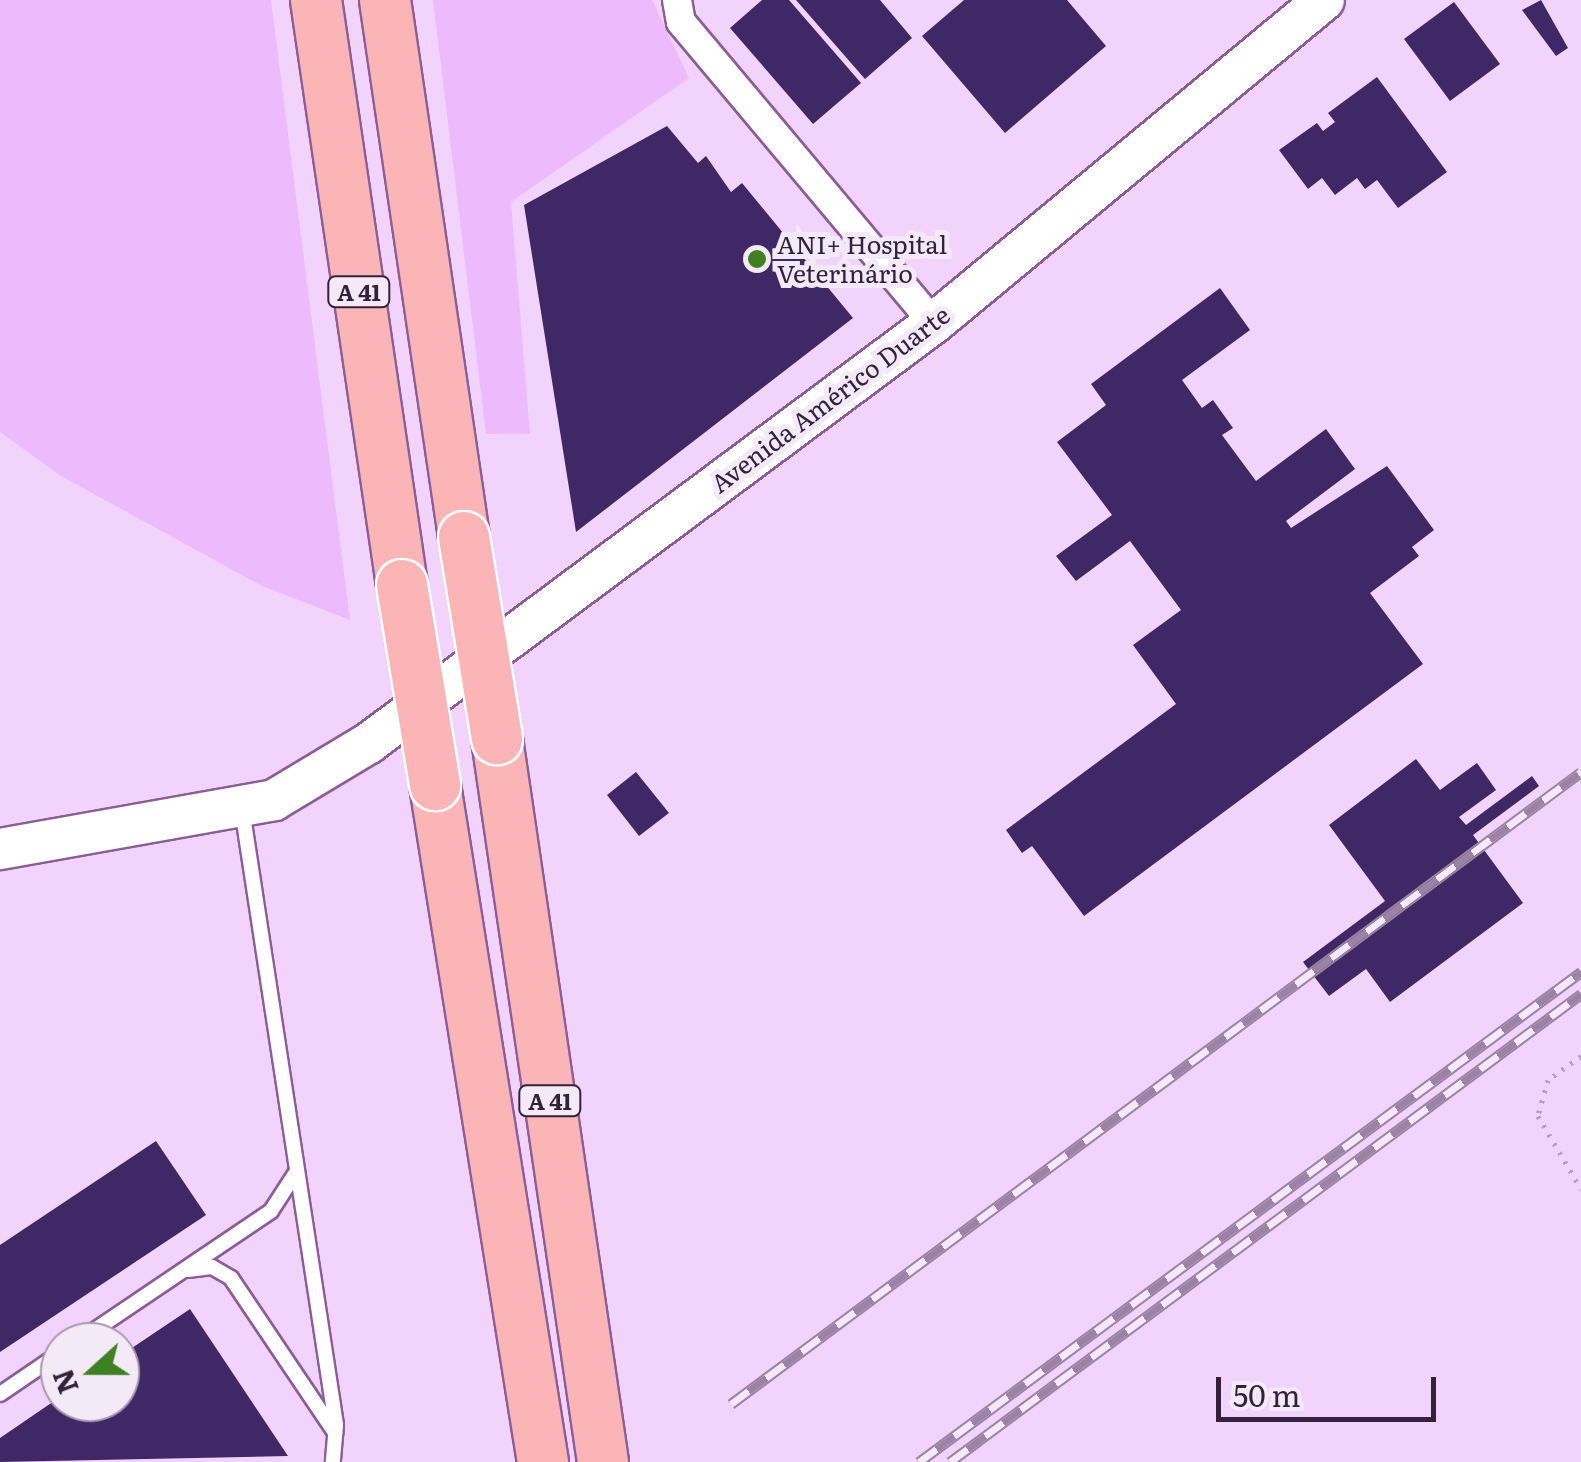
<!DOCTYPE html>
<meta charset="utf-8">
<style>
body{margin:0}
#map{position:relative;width:1581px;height:1462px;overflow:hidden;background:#f2d3fc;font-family:Literata,serif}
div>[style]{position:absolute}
.green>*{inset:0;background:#eebafe}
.building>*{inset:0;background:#402867}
.path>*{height:5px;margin-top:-2.5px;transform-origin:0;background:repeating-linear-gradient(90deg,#b89dc1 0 2.5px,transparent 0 10.5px)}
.roads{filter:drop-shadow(2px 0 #8c5d9a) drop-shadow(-2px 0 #8c5d9a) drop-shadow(0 2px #8c5d9a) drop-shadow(0 -2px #8c5d9a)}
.lane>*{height:14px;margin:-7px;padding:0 7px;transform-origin:7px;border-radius:7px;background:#fff}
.street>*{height:28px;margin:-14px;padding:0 14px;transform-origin:14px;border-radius:14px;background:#fff}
.secondary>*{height:40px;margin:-20px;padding:0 20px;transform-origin:20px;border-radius:20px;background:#fff}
.highway>*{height:50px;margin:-25px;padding:0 25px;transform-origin:25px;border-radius:25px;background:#fcb5b6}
.rail>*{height:11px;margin-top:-5.5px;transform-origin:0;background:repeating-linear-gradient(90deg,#f3e9f7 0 22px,#9c83a5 0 44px);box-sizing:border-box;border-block:2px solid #9c83a5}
.bridges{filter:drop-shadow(2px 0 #fff) drop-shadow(-2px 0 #fff) drop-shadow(0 2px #fff) drop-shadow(0 -2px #fff)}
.highway-bridge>*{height:50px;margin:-25px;padding:0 25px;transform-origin:25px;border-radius:25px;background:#fcb5b6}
.dots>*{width:28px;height:28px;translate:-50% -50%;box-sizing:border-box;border:5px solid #f3e9f7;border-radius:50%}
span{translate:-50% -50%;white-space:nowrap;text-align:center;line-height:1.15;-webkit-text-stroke:10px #f3e9f7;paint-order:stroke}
.shield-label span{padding:2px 8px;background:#f3e9f7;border:2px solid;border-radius:8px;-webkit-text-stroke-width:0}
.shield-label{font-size:22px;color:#34213b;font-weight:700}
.poi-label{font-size:25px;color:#34213b}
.left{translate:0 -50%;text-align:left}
.street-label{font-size:25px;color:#34213b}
.north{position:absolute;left:40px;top:1322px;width:100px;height:100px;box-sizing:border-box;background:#f3e9f7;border:2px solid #a799ac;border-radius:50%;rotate:249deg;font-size:28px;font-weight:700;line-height:40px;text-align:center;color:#34213b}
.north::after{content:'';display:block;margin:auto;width:35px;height:45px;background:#3e8022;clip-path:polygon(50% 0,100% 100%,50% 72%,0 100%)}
.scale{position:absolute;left:1216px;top:1377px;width:220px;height:45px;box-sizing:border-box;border:5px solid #34213b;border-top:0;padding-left:12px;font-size:30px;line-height:35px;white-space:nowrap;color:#34213b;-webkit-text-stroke:8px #f3e9f7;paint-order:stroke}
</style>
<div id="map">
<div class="green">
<i style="clip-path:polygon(0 0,271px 0,350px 620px,262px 586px,61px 476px,0 432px)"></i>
<i style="clip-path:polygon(433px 0,652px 0,689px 78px,511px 202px,530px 434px,486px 434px)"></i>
</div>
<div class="building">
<i style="clip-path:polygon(762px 0,789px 0,861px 83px,813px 124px,730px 28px)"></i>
<i style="clip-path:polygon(796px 0,880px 0,912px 38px,865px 79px)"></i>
<i style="clip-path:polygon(964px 0,1067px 0,1106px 46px,1005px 133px,922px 36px)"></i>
<i style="clip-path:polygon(1541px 0,1568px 48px,1556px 56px,1522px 10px)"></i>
<i style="clip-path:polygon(1454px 2px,1500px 64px,1450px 101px,1404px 39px)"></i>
<i style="clip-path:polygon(1377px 77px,1447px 172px,1398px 208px,1377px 180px,1365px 189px,1357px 178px,1335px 195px,1322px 178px,1308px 189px,1279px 150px,1317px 123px,1323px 131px,1335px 122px,1328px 113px)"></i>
<i style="clip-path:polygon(667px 126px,698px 163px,706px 156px,731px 192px,742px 183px,853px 318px,576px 532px,524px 205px)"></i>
<i style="clip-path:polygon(1220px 288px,1250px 330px,1182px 380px,1202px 408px,1213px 400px,1233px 428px,1222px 435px,1256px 481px,1326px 429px,1355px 469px,1286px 521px,1291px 528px,1387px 466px,1434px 530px,1412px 547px,1419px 556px,1370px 593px,1423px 664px,1084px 916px,1032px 846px,1022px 853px,1006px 830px,1176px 704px,1133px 645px,1181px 610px,1130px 541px,1076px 581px,1056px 556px,1112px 515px,1057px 442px,1106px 405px,1091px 384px)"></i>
<i style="clip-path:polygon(1416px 759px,1440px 790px,1477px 763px,1496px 790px,1459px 817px,1466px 825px,1532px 776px,1539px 786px,1473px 835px,1523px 903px,1390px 1002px,1366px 969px,1329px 996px,1303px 962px,1385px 901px,1329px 825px)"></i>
<i style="clip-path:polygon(636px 772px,669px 813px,639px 836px,607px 795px)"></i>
<i style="clip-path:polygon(156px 1141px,206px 1215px,0 1352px,0 1245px)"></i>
<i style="clip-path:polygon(190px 1309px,288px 1456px,0 1462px,0 1438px,60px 1397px,120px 1402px,120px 1356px)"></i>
</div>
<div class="path">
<i style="left:1581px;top:1056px;width:41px;rotate:144deg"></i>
<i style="left:1548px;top:1080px;width:37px;rotate:106deg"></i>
<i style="left:1538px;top:1116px;width:85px;rotate:59.5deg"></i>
</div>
<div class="roads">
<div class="lane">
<i style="left:242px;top:809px;width:623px;rotate:81.32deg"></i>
<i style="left:336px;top:1425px;width:37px;rotate:95deg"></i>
<i style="left:188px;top:1270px;width:24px;rotate:-7deg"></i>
<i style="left:212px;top:1267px;width:22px;rotate:30deg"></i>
<i style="left:231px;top:1278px;width:187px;rotate:56.1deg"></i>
<i style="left:77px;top:1342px;width:234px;rotate:-34deg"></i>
<i style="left:271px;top:1211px;width:44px;rotate:-57deg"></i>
<i style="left:0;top:1394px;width:73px;rotate:-34.3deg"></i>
</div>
<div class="street">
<i style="left:677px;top:0;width:22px;rotate:80deg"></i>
<i style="left:681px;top:22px;width:393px;rotate:50deg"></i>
</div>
<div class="secondary">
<i style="left:0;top:849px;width:278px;rotate:-10.1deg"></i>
<i style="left:274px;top:800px;width:111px;rotate:-31deg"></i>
<i style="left:369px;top:743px;width:704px;rotate:-36.63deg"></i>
<i style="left:934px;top:323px;width:506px;rotate:-39.63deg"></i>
</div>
<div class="highway">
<i style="left:316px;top:0;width:591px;rotate:81.64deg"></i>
<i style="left:385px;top:0;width:543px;rotate:81.63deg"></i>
<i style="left:497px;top:739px;width:731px;rotate:81.66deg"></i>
<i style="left:435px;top:785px;width:686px;rotate:80.94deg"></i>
</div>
</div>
<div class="rail">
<i style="left:731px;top:1404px;width:1059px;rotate:-36.63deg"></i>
<i style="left:919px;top:1462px;width:824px;rotate:-36.51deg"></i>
<i style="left:950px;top:1462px;width:786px;rotate:-36.56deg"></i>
</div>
<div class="bridges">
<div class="highway-bridge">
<i style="left:464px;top:537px;width:205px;rotate:80.7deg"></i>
<i style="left:402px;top:585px;width:203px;rotate:80.6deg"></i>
</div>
</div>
<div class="dots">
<i style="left:757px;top:259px;background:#3e8022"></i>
</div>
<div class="shield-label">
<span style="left:359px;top:292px">A 41</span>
<span style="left:550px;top:1101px">A 41</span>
</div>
<div class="poi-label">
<span class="left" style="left:777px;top:259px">ANI+ Hospital<br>Veterinário</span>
</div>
<div class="street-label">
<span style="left:830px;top:399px;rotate:-37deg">Avenida Américo Duarte</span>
</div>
<div class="north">N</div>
<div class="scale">50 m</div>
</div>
